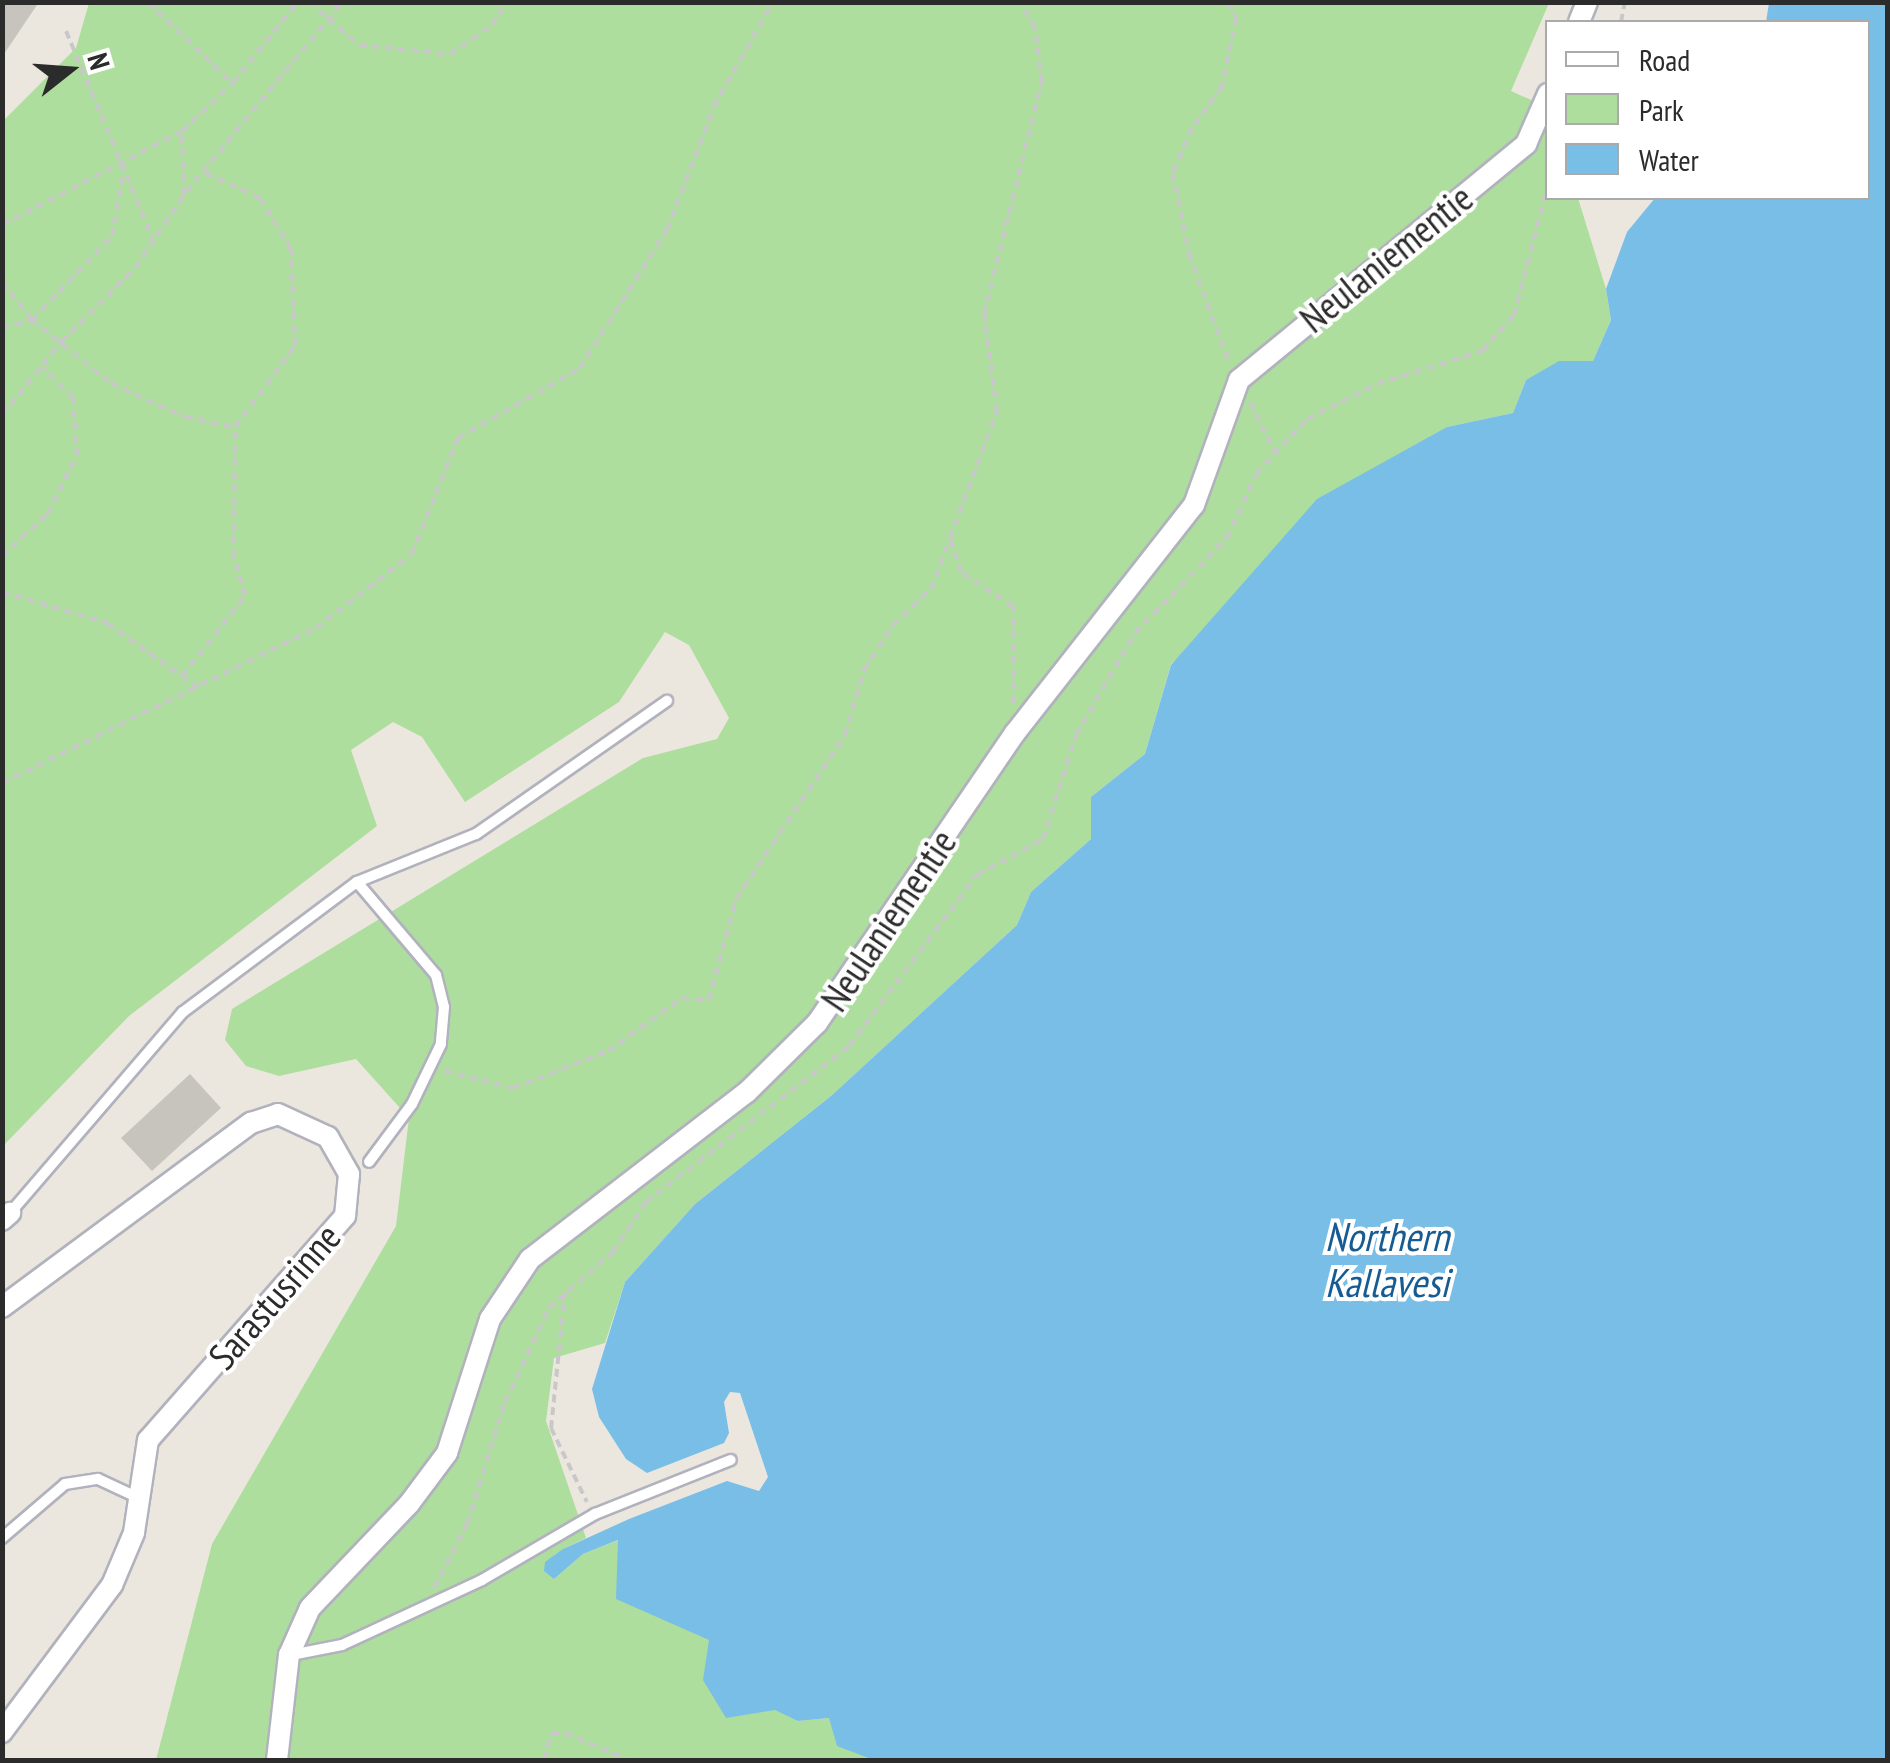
<!DOCTYPE html>
<style>
body{margin:0}
#map{position:relative;width:1890px;height:1763px;overflow:hidden;background:#ece7de;font-family:"PT Sans Narrow",sans-serif}
div>[style]{position:absolute}
.green>*{inset:0;background:#adde9e}
.water>*{inset:0;background:#78bee7}
.building>*{inset:0;background:#c7c4bd}
.path>*{height:4px;margin-top:-2px;transform-origin:0;background:repeating-linear-gradient(90deg,#c8c8c8 0 8px,transparent 0 13px)}
.roads{filter:drop-shadow(2px 0 #b1b2bd) drop-shadow(-2px 0 #b1b2bd) drop-shadow(0 2px #b1b2bd) drop-shadow(0 -2px #b1b2bd)}
.service>*{height:10px;margin:-5px;padding:0 5px;transform-origin:5px;border-radius:5px;background:#fff}
.minor>*{height:20px;margin:-10px;padding:0 10px;transform-origin:10px;border-radius:10px;background:#fff}
span{translate:-50% -50%;white-space:nowrap;text-align:center;line-height:1.15;-webkit-text-stroke:8px #fff;paint-order:stroke}
.street-label{font-size:38px;color:#2b2b2b}
.water-label{font-size:40px;color:#165c93;font-style:italic}
.frame{position:absolute;inset:0;border:5px solid #2b2b2b;pointer-events:none}
.legend{position:absolute;left:1545px;top:20px;width:325px;height:180px;box-sizing:border-box;background:#fff;border:2px solid #aaa;margin:0;padding:12px 18px;list-style:none;font-size:30px;color:#2b2b2b}
.legend li{display:flex;align-items:center;gap:20px;height:50px}
.legend b{width:50px;border:2px solid #aaa}
.north{position:absolute;left:20px;top:20px;width:100px;height:100px;-webkit-text-stroke:8px #fff;paint-order:stroke;rotate:73deg;font-size:28px;font-weight:700;line-height:40px;text-align:center;color:#2b2b2b}
.north::after{content:'';display:block;margin:auto;width:35px;height:45px;background:#2b2b2b;clip-path:polygon(50% 0,100% 100%,50% 72%,0 100%)}
</style>
<div id="map">
<div class="green">
<i style="clip-path:polygon(89px 3px,1549px 3px,1511px 91px,1547px 107px,1548px 198px,1578px 198px,1606px 289px,1611px 320px,1593px 361px,1526px 380px,1513px 413px,1447px 427px,1171px 664px,1145px 754px,1091px 797px,1091px 839px,1031px 892px,1017px 925px,831px 1096px,695px 1204px,625px 1282px,605px 1343px,554px 1358px,546px 1421px,586px 1538px,563px 1549px,554px 1579px,583px 1554px,619px 1540px,798px 1721px,829px 1718px,874px 1760px,156px 1760px,212px 1544px,396px 1226px,409px 1118px,356px 1059px,279px 1076px,246px 1066px,225px 1040px,232px 1009px,643px 758px,717px 739px,729px 718px,689px 645px,665px 632px,619px 702px,465px 802px,422px 737px,393px 722px,351px 750px,377px 826px,129px 1016px,3px 1146px,3px 121px,76px 48px)"></i>
</div>
<div class="water">
<i style="clip-path:polygon(1769px 3px,1887px 3px,1887px 1759px,874px 1760px,837px 1746px,829px 1718px,798px 1721px,775px 1710px,726px 1718px,703px 1680px,709px 1640px,616px 1599px,618px 1540px,583px 1554px,554px 1579px,544px 1571px,545px 1562px,563px 1549px,629px 1519px,727px 1481px,759px 1491px,768px 1477px,740px 1393px,730px 1392px,724px 1402px,729px 1433px,724px 1443px,647px 1473px,626px 1459px,599px 1417px,592px 1389px,625px 1282px,695px 1204px,831px 1096px,1017px 925px,1031px 892px,1091px 839px,1091px 797px,1145px 754px,1171px 665px,1317px 499px,1447px 427px,1513px 413px,1526px 380px,1559px 361px,1593px 361px,1611px 320px,1606px 289px,1627px 232px,1655px 198px,1868px 198px,1868px 22px,1766px 22px)"></i>
</div>
<div class="building">
<i style="clip-path:polygon(2px 2px,39px 2px,2px 57px)"></i>
<i style="clip-path:polygon(190px 1074px,221px 1108px,152px 1171px,121px 1138px)"></i>
</div>
<div class="path">
<i style="left:148px;top:2px;width:115px;rotate:43.9deg"></i>
<i style="left:309px;top:2px;width:66px;rotate:40.7deg"></i>
<i style="left:359px;top:45px;width:91px;rotate:5.6deg"></i>
<i style="left:450px;top:54px;width:51px;rotate:-34.6deg"></i>
<i style="left:492px;top:25px;width:27px;rotate:-59deg"></i>
<i style="left:1228px;top:2px;width:18px;rotate:63deg"></i>
<i style="left:1236px;top:18px;width:70px;rotate:101.5deg"></i>
<i style="left:1222px;top:87px;width:51px;rotate:126.2deg"></i>
<i style="left:1192px;top:128px;width:49px;rotate:112.9deg"></i>
<i style="left:1173px;top:173px;width:83px;rotate:78.8deg"></i>
<i style="left:1189px;top:254px;width:115px;rotate:69.7deg"></i>
<i style="left:1621px;top:22px;width:20px;rotate:-79deg"></i>
<i style="left:66px;top:31px;width:225px;rotate:67.3deg"></i>
<i style="left:186px;top:192px;width:246px;rotate:-50.6deg"></i>
<i style="left:2px;top:225px;width:203px;rotate:-27.6deg"></i>
<i style="left:2px;top:282px;width:48px;rotate:51.7deg"></i>
<i style="left:32px;top:320px;width:116px;rotate:-46.4deg"></i>
<i style="left:112px;top:236px;width:78px;rotate:-80.4deg"></i>
<i style="left:2px;top:327px;width:31px;rotate:-13deg"></i>
<i style="left:32px;top:320px;width:101px;rotate:38.6deg"></i>
<i style="left:111px;top:383px;width:81px;rotate:24.7deg"></i>
<i style="left:185px;top:417px;width:51px;rotate:11.3deg"></i>
<i style="left:1250px;top:402px;width:55px;rotate:63.9deg"></i>
<i style="left:2px;top:415px;width:94px;rotate:-51.1deg"></i>
<i style="left:61px;top:342px;width:105px;rotate:-45deg"></i>
<i style="left:135px;top:268px;width:88px;rotate:-56.1deg"></i>
<i style="left:184px;top:195px;width:64px;rotate:-91.8deg"></i>
<i style="left:182px;top:131px;width:70px;rotate:-43.3deg"></i>
<i style="left:233px;top:83px;width:104px;rotate:-51.3deg"></i>
<i style="left:2px;top:556px;width:62px;rotate:-43deg"></i>
<i style="left:47px;top:514px;width:65px;rotate:-62.7deg"></i>
<i style="left:77px;top:456px;width:58px;rotate:-93.9deg"></i>
<i style="left:73px;top:398px;width:44px;rotate:-135deg"></i>
<i style="left:2px;top:592px;width:109px;rotate:16.4deg"></i>
<i style="left:107px;top:623px;width:114px;rotate:35.4deg"></i>
<i style="left:182px;top:676px;width:102px;rotate:-51.8deg"></i>
<i style="left:245px;top:596px;width:41px;rotate:-105.8deg"></i>
<i style="left:234px;top:557px;width:130px;rotate:-89.6deg"></i>
<i style="left:235px;top:427px;width:101px;rotate:-53.5deg"></i>
<i style="left:295px;top:346px;width:97px;rotate:-92.4deg"></i>
<i style="left:291px;top:249px;width:60px;rotate:-121.3deg"></i>
<i style="left:260px;top:198px;width:63px;rotate:-155.5deg"></i>
<i style="left:1014px;top:703px;width:97px;rotate:-90.6deg"></i>
<i style="left:1013px;top:606px;width:62px;rotate:-146.8deg"></i>
<i style="left:961px;top:572px;width:36px;rotate:-108deg"></i>
<i style="left:950px;top:538px;width:135px;rotate:-69.7deg"></i>
<i style="left:997px;top:411px;width:98px;rotate:-97.6deg"></i>
<i style="left:984px;top:314px;width:239px;rotate:-76deg"></i>
<i style="left:1042px;top:82px;width:54px;rotate:-97.4deg"></i>
<i style="left:1035px;top:28px;width:30px;rotate:-118deg"></i>
<i style="left:2px;top:783px;width:350px;rotate:-26.3deg"></i>
<i style="left:316px;top:628px;width:121px;rotate:-37.6deg"></i>
<i style="left:412px;top:554px;width:125px;rotate:-68.4deg"></i>
<i style="left:458px;top:438px;width:141px;rotate:-29.8deg"></i>
<i style="left:580px;top:368px;width:163px;rotate:-57.8deg"></i>
<i style="left:667px;top:230px;width:133px;rotate:-69.2deg"></i>
<i style="left:714px;top:106px;width:120px;rotate:-60.4deg"></i>
<i style="left:444px;top:1071px;width:71px;rotate:13.8deg"></i>
<i style="left:513px;top:1088px;width:102px;rotate:-21.3deg"></i>
<i style="left:608px;top:1051px;width:91px;rotate:-35.6deg"></i>
<i style="left:682px;top:998px;width:27px;rotate:4deg"></i>
<i style="left:709px;top:1000px;width:105px;rotate:-75deg"></i>
<i style="left:736px;top:899px;width:197px;rotate:-56.4deg"></i>
<i style="left:845px;top:735px;width:68px;rotate:-73.7deg"></i>
<i style="left:864px;top:670px;width:54px;rotate:-57.2deg"></i>
<i style="left:893px;top:625px;width:52px;rotate:-43.5deg"></i>
<i style="left:931px;top:589px;width:54px;rotate:-69.6deg"></i>
<i style="left:565px;top:1291px;width:138px;rotate:95.8deg"></i>
<i style="left:551px;top:1428px;width:82px;rotate:64.1deg"></i>
<i style="left:434px;top:1588px;width:72px;rotate:-62.7deg"></i>
<i style="left:467px;top:1524px;width:128px;rotate:-72.7deg"></i>
<i style="left:505px;top:1402px;width:104px;rotate:-64.9deg"></i>
<i style="left:549px;top:1308px;width:85px;rotate:-41.2deg"></i>
<i style="left:613px;top:1252px;width:60px;rotate:-56.6deg"></i>
<i style="left:646px;top:1202px;width:256px;rotate:-37.5deg"></i>
<i style="left:849px;top:1046px;width:214px;rotate:-53.2deg"></i>
<i style="left:977px;top:875px;width:75px;rotate:-28.6deg"></i>
<i style="left:1043px;top:839px;width:109px;rotate:-72.4deg"></i>
<i style="left:1076px;top:735px;width:118px;rotate:-60deg"></i>
<i style="left:1135px;top:633px;width:132px;rotate:-45.9deg"></i>
<i style="left:1227px;top:538px;width:70px;rotate:-65.6deg"></i>
<i style="left:1256px;top:474px;width:75px;rotate:-47.2deg"></i>
<i style="left:1307px;top:419px;width:78px;rotate:-26.6deg"></i>
<i style="left:1377px;top:384px;width:110px;rotate:-17.4deg"></i>
<i style="left:1482px;top:351px;width:48px;rotate:-48.4deg"></i>
<i style="left:1514px;top:315px;width:134px;rotate:-75.3deg"></i>
<i style="left:544px;top:1760px;width:28px;rotate:-75deg"></i>
<i style="left:551px;top:1733px;width:14px"></i>
<i style="left:565px;top:1733px;width:70px;rotate:22.6deg"></i>
</div>
<div class="roads">
<div class="service">
<i style="left:357px;top:882px;width:122px;rotate:49.7deg"></i>
<i style="left:436px;top:975px;width:33px;rotate:76deg"></i>
<i style="left:444px;top:1007px;width:37px;rotate:95deg"></i>
<i style="left:441px;top:1044px;width:67px;rotate:115.8deg"></i>
<i style="left:412px;top:1104px;width:72px;rotate:126.6deg"></i>
<i style="left:10px;top:1213px;width:265px;rotate:-49.3deg"></i>
<i style="left:183px;top:1012px;width:217px;rotate:-36.8deg"></i>
<i style="left:357px;top:882px;width:128px;rotate:-22deg"></i>
<i style="left:476px;top:834px;width:233px;rotate:-34.9deg"></i>
<i style="left:2px;top:1538px;width:83px;rotate:-40.6deg"></i>
<i style="left:65px;top:1484px;width:33px;rotate:-9deg"></i>
<i style="left:98px;top:1479px;width:45px;rotate:24.9deg"></i>
<i style="left:291px;top:1655px;width:52px;rotate:-11.1deg"></i>
<i style="left:342px;top:1645px;width:154px;rotate:-24.9deg"></i>
<i style="left:482px;top:1580px;width:131px;rotate:-30.3deg"></i>
<i style="left:595px;top:1514px;width:146px;rotate:-21.7deg"></i>
</div>
<div class="minor">
<i style="left:1579px;top:22px;width:22px;rotate:-68deg"></i>
<i style="left:2px;top:1220px;width:11px;rotate:-41deg"></i>
<i style="left:2px;top:1307px;width:310px;rotate:-36.5deg"></i>
<i style="left:251px;top:1123px;width:28px;rotate:-18deg"></i>
<i style="left:278px;top:1114px;width:55px;rotate:24.7deg"></i>
<i style="left:328px;top:1137px;width:43px;rotate:60.4deg"></i>
<i style="left:349px;top:1174px;width:42px;rotate:95.4deg"></i>
<i style="left:345px;top:1216px;width:298px;rotate:131.3deg"></i>
<i style="left:148px;top:1440px;width:94px;rotate:98.6deg"></i>
<i style="left:134px;top:1533px;width:56px;rotate:112.9deg"></i>
<i style="left:112px;top:1585px;width:184px;rotate:126.8deg"></i>
<i style="left:277px;top:1760px;width:106px;rotate:-83.5deg"></i>
<i style="left:289px;top:1655px;width:51px;rotate:-65.9deg"></i>
<i style="left:310px;top:1608px;width:144px;rotate:-46.4deg"></i>
<i style="left:409px;top:1504px;width:64px;rotate:-53.3deg"></i>
<i style="left:447px;top:1453px;width:141px;rotate:-72.2deg"></i>
<i style="left:490px;top:1319px;width:72px;rotate:-56.3deg"></i>
<i style="left:530px;top:1259px;width:274px;rotate:-37.6deg"></i>
<i style="left:747px;top:1092px;width:98px;rotate:-44.6deg"></i>
<i style="left:817px;top:1023px;width:351px;rotate:-55.7deg"></i>
<i style="left:1015px;top:733px;width:290px;rotate:-51.9deg"></i>
<i style="left:1194px;top:505px;width:133px;rotate:-70.2deg"></i>
<i style="left:1239px;top:380px;width:372px;rotate:-39.4deg"></i>
<i style="left:1526px;top:144px;width:55px;rotate:-66.3deg"></i>
</div>
</div>
<div class="street-label">
<span style="left:1386px;top:258px;rotate:-39deg">Neulaniementie</span>
<span style="left:888px;top:920px;rotate:-56deg">Neulaniementie</span>
<span style="left:274px;top:1296px;rotate:-49deg">Sarastusrinne</span>
</div>
<div class="water-label">
<span style="left:1387px;top:1259px">Northern<br>Kallavesi</span>
</div>
<div class="frame"></div>
<ul class="legend">
<li><b style="height:12px;background:#fff"></b>Road</li>
<li><b style="height:28px;background:#adde9e"></b>Park</li>
<li><b style="height:28px;background:#78bee7"></b>Water</li>
</ul>
<div class="north">N</div>
</div>
